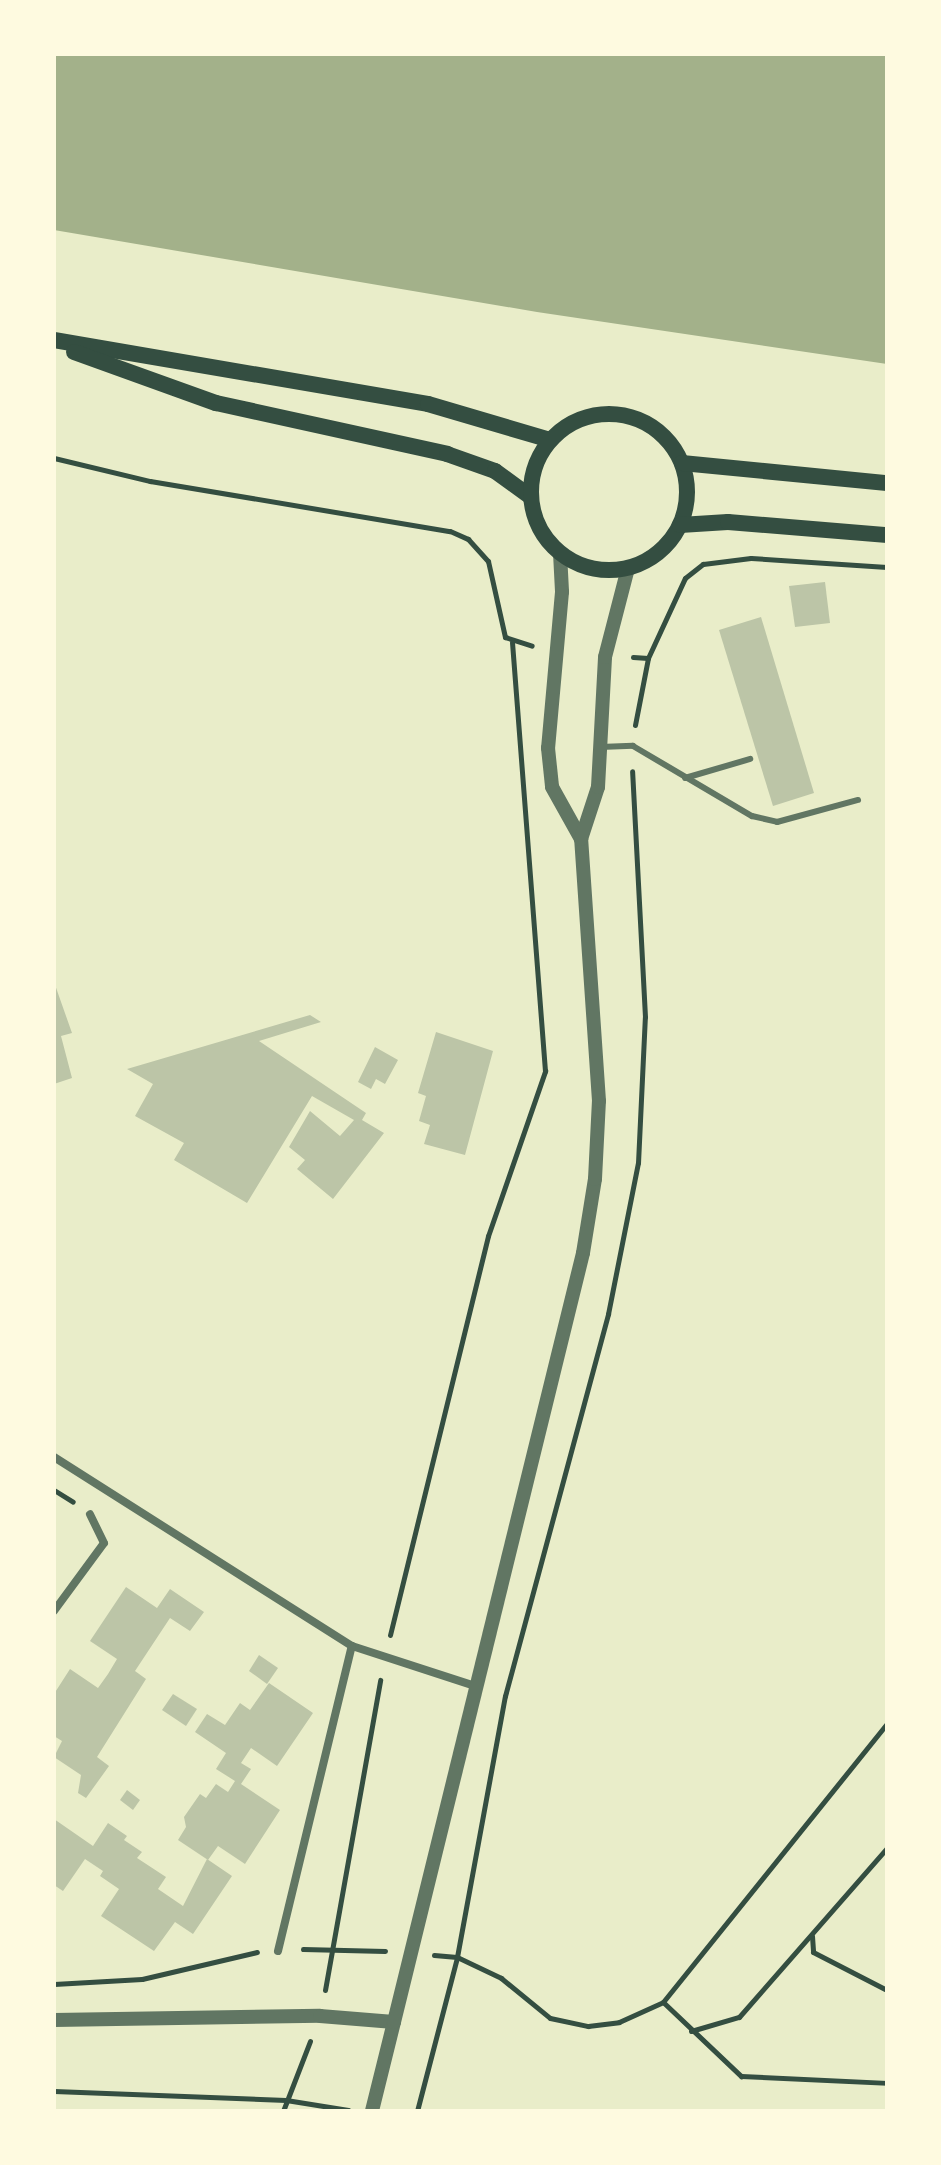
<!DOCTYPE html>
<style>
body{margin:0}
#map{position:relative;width:941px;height:2165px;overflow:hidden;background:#e9edc9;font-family:Signika,sans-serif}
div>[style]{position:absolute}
.water>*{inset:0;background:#a3b18a}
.building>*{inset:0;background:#bcc5a7}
.path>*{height:5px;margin:-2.5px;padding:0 2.5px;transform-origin:2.5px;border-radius:2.5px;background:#344e41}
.service>*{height:6px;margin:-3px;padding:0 3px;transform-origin:3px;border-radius:3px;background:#617663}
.minor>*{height:8px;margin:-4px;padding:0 4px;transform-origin:4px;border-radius:4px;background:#617663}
.tertiary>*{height:14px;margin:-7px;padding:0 7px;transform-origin:7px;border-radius:7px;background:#617663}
.secondary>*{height:16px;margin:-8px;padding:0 8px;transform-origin:8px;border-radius:8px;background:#344e41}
.secondary>.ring{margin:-8px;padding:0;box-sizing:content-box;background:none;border:16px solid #344e41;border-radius:50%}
span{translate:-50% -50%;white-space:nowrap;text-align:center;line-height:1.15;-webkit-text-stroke:6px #fefae0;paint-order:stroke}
.frame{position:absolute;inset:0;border:56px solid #fefae0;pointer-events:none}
</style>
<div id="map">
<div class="water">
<i style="clip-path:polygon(54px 54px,887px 54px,887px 364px,537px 312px,54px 230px)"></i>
</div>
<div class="building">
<i style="clip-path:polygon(825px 582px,830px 623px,795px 627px,789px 586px)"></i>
<i style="clip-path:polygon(761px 617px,814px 793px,773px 806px,719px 630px)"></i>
<i style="clip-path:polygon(54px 982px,72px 1033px,61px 1036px,72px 1078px,54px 1084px)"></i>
<i style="clip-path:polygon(310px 1015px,321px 1022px,259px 1041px,366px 1113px,362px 1120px,384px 1133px,333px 1199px,297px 1169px,305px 1160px,289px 1147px,310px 1111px,340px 1136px,354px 1120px,312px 1096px,247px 1203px,174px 1160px,184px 1143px,135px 1116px,153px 1084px,127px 1069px)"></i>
<i style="clip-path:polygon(436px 1032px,493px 1051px,465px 1155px,424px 1144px,430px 1125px,419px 1121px,426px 1096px,418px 1093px)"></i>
<i style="clip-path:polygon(375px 1047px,398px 1060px,385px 1084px,376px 1079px,371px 1089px,358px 1082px)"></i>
<i style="clip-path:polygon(126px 1587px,157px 1608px,170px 1589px,204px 1612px,190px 1631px,170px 1618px,135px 1671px,146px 1679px,97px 1757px,109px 1766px,86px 1798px,78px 1793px,81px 1775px,54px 1757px,62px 1741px,54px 1736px,54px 1694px,70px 1669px,98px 1688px,108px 1674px,117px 1659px,90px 1641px)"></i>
<i style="clip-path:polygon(259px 1655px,278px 1668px,267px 1684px,249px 1671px)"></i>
<i style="clip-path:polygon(269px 1683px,313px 1713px,277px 1766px,251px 1748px,241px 1763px,251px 1769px,241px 1784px,280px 1810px,245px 1864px,218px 1846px,208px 1860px,178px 1840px,186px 1827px,184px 1817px,200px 1794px,206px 1798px,216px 1784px,228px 1792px,235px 1781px,216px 1769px,226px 1753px,195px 1732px,207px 1714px,225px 1725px,240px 1703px,250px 1710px)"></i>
<i style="clip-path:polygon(173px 1694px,197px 1709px,186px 1726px,162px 1710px)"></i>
<i style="clip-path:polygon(127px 1790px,140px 1800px,133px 1810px,120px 1800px)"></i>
<i style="clip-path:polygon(54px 1819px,93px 1846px,108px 1823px,127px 1836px,124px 1840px,142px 1852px,137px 1858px,166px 1877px,158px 1889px,183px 1906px,207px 1859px,232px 1876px,193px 1934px,175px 1922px,154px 1951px,101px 1916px,119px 1889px,100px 1876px,103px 1871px,85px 1859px,63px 1891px,54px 1885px)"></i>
</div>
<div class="path">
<i style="left:54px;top:458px;width:99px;rotate:13.5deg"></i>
<i style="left:150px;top:481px;width:304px;rotate:9.5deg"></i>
<i style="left:450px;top:531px;width:20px;rotate:24deg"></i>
<i style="left:468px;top:539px;width:30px;rotate:48deg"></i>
<i style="left:488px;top:561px;width:78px;rotate:77.4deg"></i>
<i style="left:505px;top:637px;width:28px;rotate:18deg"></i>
<i style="left:633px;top:657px;width:15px;rotate:4deg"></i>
<i style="left:648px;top:658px;width:88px;rotate:-65.2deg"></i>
<i style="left:685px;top:578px;width:23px;rotate:-38deg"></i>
<i style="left:703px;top:564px;width:48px;rotate:-7.1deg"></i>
<i style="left:751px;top:558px;width:136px;rotate:3.8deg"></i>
<i style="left:635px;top:725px;width:68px;rotate:-79deg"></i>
<i style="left:54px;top:1490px;width:22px;rotate:32deg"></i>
<i style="left:390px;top:1635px;width:411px;rotate:-76.2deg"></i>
<i style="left:488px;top:1236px;width:175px;rotate:-70.9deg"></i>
<i style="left:545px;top:1071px;width:430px;rotate:-94.4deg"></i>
<i style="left:812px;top:1936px;width:16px;rotate:86deg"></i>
<i style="left:813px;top:1952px;width:83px;rotate:27.2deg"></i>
<i style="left:303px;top:1949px;width:82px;rotate:1.4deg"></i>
<i style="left:434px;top:1955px;width:23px;rotate:5deg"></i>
<i style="left:457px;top:1957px;width:49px;rotate:25.5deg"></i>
<i style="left:501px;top:1978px;width:63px;rotate:39.2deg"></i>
<i style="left:550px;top:2018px;width:39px;rotate:12deg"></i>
<i style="left:588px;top:2026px;width:31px;rotate:-7deg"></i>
<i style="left:619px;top:2022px;width:48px;rotate:-24.4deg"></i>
<i style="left:663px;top:2002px;width:358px;rotate:-51.2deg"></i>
<i style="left:54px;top:1984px;width:88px;rotate:-3.3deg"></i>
<i style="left:142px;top:1979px;width:118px;rotate:-13.2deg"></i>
<i style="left:325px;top:1990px;width:315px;rotate:-79.9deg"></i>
<i style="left:663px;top:2002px;width:108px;rotate:43.5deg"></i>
<i style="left:741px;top:2076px;width:146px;rotate:2.7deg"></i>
<i style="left:691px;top:2031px;width:50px;rotate:-16.3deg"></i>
<i style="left:739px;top:2017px;width:225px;rotate:-48.8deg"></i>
<i style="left:54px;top:2091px;width:232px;rotate:2.2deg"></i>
<i style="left:286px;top:2100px;width:63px;rotate:9.2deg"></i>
<i style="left:283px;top:2111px;width:75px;rotate:-68.9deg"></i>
<i style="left:417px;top:2111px;width:159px;rotate:-75.4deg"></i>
<i style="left:457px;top:1957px;width:265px;rotate:-79.6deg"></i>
<i style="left:505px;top:1696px;width:396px;rotate:-74.9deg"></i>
<i style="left:608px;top:1314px;width:154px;rotate:-78.8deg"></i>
<i style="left:638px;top:1163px;width:146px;rotate:-87.3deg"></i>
<i style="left:645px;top:1017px;width:246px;rotate:-93deg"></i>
</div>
<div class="service">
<i style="left:600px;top:747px;width:33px;rotate:-2deg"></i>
<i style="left:633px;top:746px;width:138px;rotate:30.5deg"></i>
<i style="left:752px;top:816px;width:26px;rotate:13deg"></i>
<i style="left:777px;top:822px;width:84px;rotate:-15.2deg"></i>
<i style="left:685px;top:778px;width:68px;rotate:-16.3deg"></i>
</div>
<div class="minor">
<i style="left:54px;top:1457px;width:353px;rotate:32.4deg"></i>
<i style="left:352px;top:1646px;width:129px;rotate:18deg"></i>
<i style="left:54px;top:1611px;width:84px;rotate:-53.7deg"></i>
<i style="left:104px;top:1543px;width:32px;rotate:-116deg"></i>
<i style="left:278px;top:1951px;width:314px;rotate:-76.4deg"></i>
</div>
<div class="tertiary">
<i style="left:560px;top:553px;width:39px;rotate:87deg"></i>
<i style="left:562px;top:592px;width:157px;rotate:95.1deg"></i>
<i style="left:548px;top:748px;width:39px;rotate:84deg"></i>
<i style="left:552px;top:787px;width:60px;rotate:60.9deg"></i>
<i style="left:54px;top:2020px;width:266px;rotate:-0.9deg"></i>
<i style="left:320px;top:2016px;width:74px;rotate:4.6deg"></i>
<i style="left:394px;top:2022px;width:92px;rotate:103.9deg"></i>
<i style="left:394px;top:2022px;width:792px;rotate:-76.19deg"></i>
<i style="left:583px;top:1253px;width:75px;rotate:-80.8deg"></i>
<i style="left:595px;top:1179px;width:78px;rotate:-87.1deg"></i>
<i style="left:599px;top:1101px;width:263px;rotate:-93.9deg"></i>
<i style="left:581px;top:839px;width:55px;rotate:-71.9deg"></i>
<i style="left:598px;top:787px;width:130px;rotate:-86.9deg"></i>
<i style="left:605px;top:657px;width:92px;rotate:-75.5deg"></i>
</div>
<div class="secondary">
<i style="left:54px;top:340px;width:379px;rotate:9.7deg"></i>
<i style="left:428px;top:404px;width:127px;rotate:16.4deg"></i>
<i style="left:74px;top:352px;width:151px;rotate:19.8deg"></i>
<i style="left:216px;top:403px;width:237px;rotate:12.4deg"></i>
<i style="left:447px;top:454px;width:51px;rotate:19.5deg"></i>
<i style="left:495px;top:471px;width:41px;rotate:36deg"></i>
<i class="ring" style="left:531px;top:414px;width:140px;height:140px"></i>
<i style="left:682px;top:463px;width:206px;rotate:5.6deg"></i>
<i style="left:680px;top:525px;width:48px;rotate:-3.6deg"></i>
<i style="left:728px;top:522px;width:160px;rotate:4.7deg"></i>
</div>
<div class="frame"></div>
</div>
